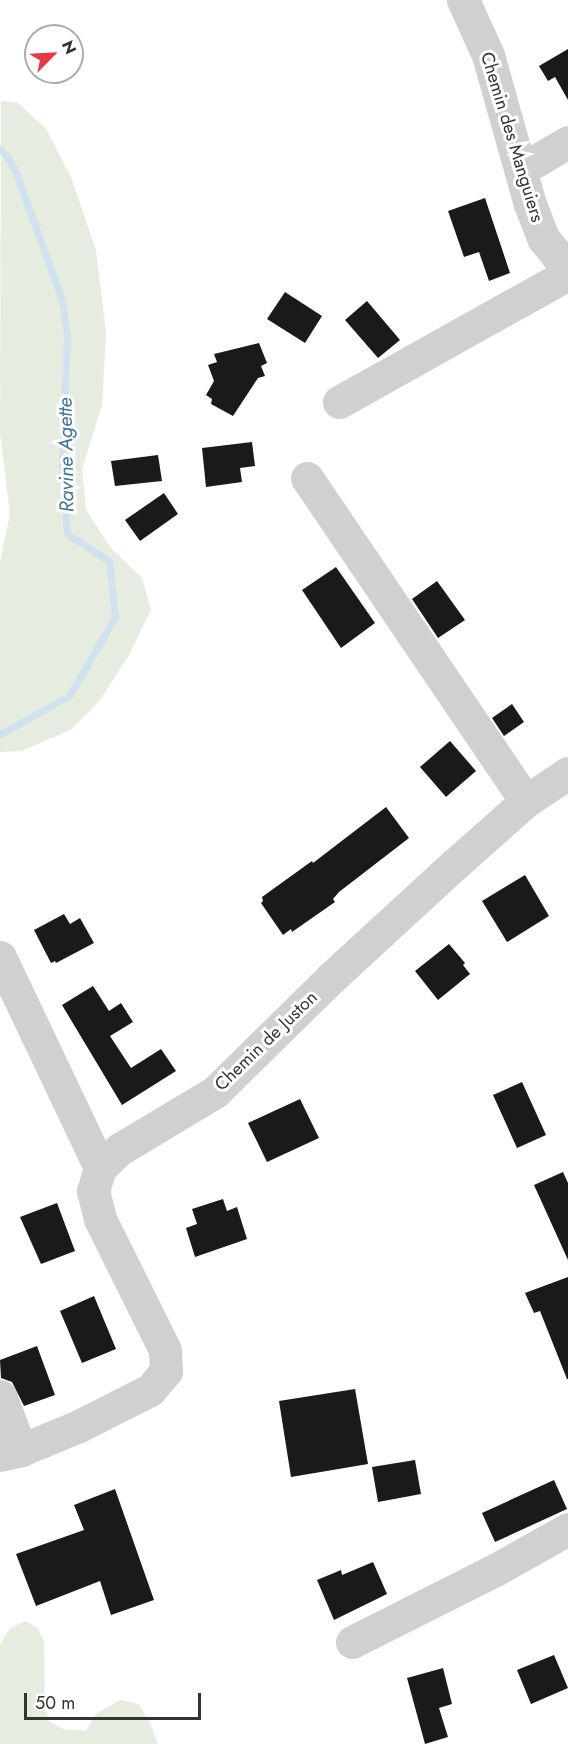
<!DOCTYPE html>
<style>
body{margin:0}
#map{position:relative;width:568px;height:1744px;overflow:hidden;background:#fff;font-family:Jost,sans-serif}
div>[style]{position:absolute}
.green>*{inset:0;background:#e6ecdf}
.stream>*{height:7px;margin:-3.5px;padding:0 3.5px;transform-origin:3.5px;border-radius:3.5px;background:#cfe2ee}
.building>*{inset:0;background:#1a1a1a}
.minor>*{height:33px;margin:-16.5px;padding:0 16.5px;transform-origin:16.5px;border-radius:16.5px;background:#d0d0d0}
span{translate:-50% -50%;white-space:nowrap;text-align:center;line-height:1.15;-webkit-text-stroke:6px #fff;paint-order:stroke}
.street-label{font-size:18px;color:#333}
.water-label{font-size:20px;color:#3f7597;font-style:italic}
.north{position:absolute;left:24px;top:24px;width:60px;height:60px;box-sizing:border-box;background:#fff;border:2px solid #adadad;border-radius:50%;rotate:66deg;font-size:16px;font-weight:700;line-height:24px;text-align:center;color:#333}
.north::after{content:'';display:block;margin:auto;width:21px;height:27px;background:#e63946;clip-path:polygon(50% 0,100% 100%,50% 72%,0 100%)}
.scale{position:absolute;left:24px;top:1693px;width:177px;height:27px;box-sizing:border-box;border:3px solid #333;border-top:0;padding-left:8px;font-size:18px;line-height:21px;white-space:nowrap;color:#333;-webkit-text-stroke:4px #fff;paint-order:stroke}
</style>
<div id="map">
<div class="green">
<i style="clip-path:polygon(1px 101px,18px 103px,46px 129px,71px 177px,96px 250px,106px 333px,102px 405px,82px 469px,86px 510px,110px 547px,142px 578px,151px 610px,129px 655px,100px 700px,72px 729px,22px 751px,0 752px,0 562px,10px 514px,0 433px)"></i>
<i style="clip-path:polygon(26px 1621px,38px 1628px,44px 1642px,45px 1708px,49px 1721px,63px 1729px,86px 1731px,96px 1714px,120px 1700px,138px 1704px,149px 1720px,158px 1744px,0 1744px,0 1645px,10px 1628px)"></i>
</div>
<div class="stream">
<i style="left:0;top:149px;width:13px;rotate:48deg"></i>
<i style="left:9px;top:159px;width:16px;rotate:63deg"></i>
<i style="left:16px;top:173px;width:135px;rotate:70.1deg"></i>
<i style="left:62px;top:300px;width:34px;rotate:82deg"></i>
<i style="left:67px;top:334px;width:128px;rotate:92.2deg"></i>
<i style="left:62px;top:462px;width:72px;rotate:86deg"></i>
<i style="left:67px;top:534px;width:50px;rotate:32.7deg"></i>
<i style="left:109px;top:561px;width:56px;rotate:83.9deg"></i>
<i style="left:115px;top:617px;width:91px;rotate:120.2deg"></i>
<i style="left:69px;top:696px;width:79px;rotate:151.2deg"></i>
</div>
<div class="building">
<i style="clip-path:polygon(568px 49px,568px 100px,555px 77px,548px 81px,539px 66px)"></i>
<i style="clip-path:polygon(485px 198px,510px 273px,489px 281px,479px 252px,464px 257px,448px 211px)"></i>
<i style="clip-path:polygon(285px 292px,322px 316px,305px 343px,267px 319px)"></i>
<i style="clip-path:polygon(367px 301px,400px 340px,378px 358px,345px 320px)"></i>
<i style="clip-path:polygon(259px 343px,267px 363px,261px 366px,265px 376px,258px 378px,233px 416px,211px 404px,212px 399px,206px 395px,214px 381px,208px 365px,217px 362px,214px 354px)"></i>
<i style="clip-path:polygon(252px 442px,255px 466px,240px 468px,242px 482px,206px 487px,202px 448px)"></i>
<i style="clip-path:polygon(158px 455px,162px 481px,115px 486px,111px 461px)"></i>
<i style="clip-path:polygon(164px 493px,178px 514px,140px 541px,125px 520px)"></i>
<i style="clip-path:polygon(336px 567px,375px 623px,341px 648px,302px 590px)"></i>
<i style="clip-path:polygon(437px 581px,465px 620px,438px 638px,412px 599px)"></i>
<i style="clip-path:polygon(512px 704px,524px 722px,504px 736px,492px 718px)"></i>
<i style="clip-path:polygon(450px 741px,476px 771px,446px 797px,420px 767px)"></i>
<i style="clip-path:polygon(386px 807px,409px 838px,339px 892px,333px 899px,335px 902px,292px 932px,291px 929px,283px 935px,261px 903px,263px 901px,262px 897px,312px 861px,313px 863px)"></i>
<i style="clip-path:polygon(525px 875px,549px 916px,507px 942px,482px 901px)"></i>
<i style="clip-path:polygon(64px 914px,70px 924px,80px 918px,94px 943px,56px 963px,55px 961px,51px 963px,34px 930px)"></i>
<i style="clip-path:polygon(449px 944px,465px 963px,463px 965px,470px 974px,438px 1000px,415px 971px)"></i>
<i style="clip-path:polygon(93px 986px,109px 1011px,121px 1003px,133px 1022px,110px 1036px,131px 1068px,161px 1049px,176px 1071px,122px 1105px,62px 1005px)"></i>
<i style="clip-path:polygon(522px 1082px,546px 1135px,517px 1148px,493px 1095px)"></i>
<i style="clip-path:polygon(300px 1099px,319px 1138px,267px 1162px,248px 1123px)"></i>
<i style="clip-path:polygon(563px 1172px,568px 1183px,568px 1260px,534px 1185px)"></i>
<i style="clip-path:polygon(223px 1199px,227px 1211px,237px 1207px,247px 1239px,195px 1257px,186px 1228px,197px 1224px,192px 1209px)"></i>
<i style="clip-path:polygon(57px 1203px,75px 1251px,41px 1264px,20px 1217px)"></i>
<i style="clip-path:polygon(568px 1277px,568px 1379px,567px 1379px,540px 1311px,534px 1313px,525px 1293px)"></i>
<i style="clip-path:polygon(94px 1296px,116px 1349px,82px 1363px,60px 1311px)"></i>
<i style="clip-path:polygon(37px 1346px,55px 1395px,24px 1406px,12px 1382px,1px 1378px,0 1360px)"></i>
<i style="clip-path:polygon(355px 1389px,368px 1464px,291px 1477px,279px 1401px)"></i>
<i style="clip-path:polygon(415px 1460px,421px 1494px,378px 1502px,372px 1467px)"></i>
<i style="clip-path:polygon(554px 1480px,567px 1509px,495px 1542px,482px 1513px)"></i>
<i style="clip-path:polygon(115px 1489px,154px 1600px,111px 1615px,100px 1581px,36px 1606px,16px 1554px,84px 1530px,74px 1505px)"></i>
<i style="clip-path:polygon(373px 1562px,387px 1594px,334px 1620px,317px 1580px,341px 1570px,342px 1575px)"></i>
<i style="clip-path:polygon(554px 1655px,568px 1688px,531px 1704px,517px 1670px)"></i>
<i style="clip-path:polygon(443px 1668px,452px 1704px,439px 1708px,448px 1737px,425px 1744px,407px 1678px)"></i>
</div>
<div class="minor">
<i style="left:463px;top:0;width:60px;rotate:65.6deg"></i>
<i style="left:488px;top:55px;width:155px;rotate:74.3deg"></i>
<i style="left:530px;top:204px;width:36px;rotate:69deg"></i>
<i style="left:543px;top:238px;width:40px;rotate:51deg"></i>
<i style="left:522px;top:169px;width:53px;rotate:-30.4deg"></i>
<i style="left:339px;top:402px;width:262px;rotate:-29.2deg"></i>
<i style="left:307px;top:478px;width:390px;rotate:55.9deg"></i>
<i style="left:0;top:957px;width:233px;rotate:64.6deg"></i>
<i style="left:0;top:1396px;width:58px;rotate:68.7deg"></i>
<i style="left:0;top:1455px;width:22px;rotate:-13deg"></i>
<i style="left:21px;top:1450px;width:63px;rotate:-22.5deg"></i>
<i style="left:79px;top:1426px;width:80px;rotate:-26.9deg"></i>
<i style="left:150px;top:1390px;width:25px;rotate:-50deg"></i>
<i style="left:166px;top:1371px;width:21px;rotate:-93deg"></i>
<i style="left:165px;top:1350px;width:146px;rotate:-116.4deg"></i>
<i style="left:100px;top:1219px;width:29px;rotate:-104deg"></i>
<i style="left:93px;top:1191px;width:24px;rotate:-73deg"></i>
<i style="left:100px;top:1168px;width:28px;rotate:-44deg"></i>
<i style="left:120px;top:1149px;width:111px;rotate:-31deg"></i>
<i style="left:215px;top:1092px;width:163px;rotate:-44.5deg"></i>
<i style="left:331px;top:978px;width:167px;rotate:-42.6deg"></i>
<i style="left:454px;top:865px;width:96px;rotate:-41.6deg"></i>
<i style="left:526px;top:801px;width:50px;rotate:-33.7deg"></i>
<i style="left:352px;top:1642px;width:160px;rotate:-26.7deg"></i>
<i style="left:495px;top:1570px;width:84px;rotate:-29.3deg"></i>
</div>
<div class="street-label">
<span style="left:512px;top:137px;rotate:73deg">Chemin des Manguiers</span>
<span style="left:266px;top:1041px;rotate:-44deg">Chemin de Juston</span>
</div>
<div class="water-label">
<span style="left:66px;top:455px;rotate:-91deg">Ravine Agette</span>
</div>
<div class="north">N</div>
<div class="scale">50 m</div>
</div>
